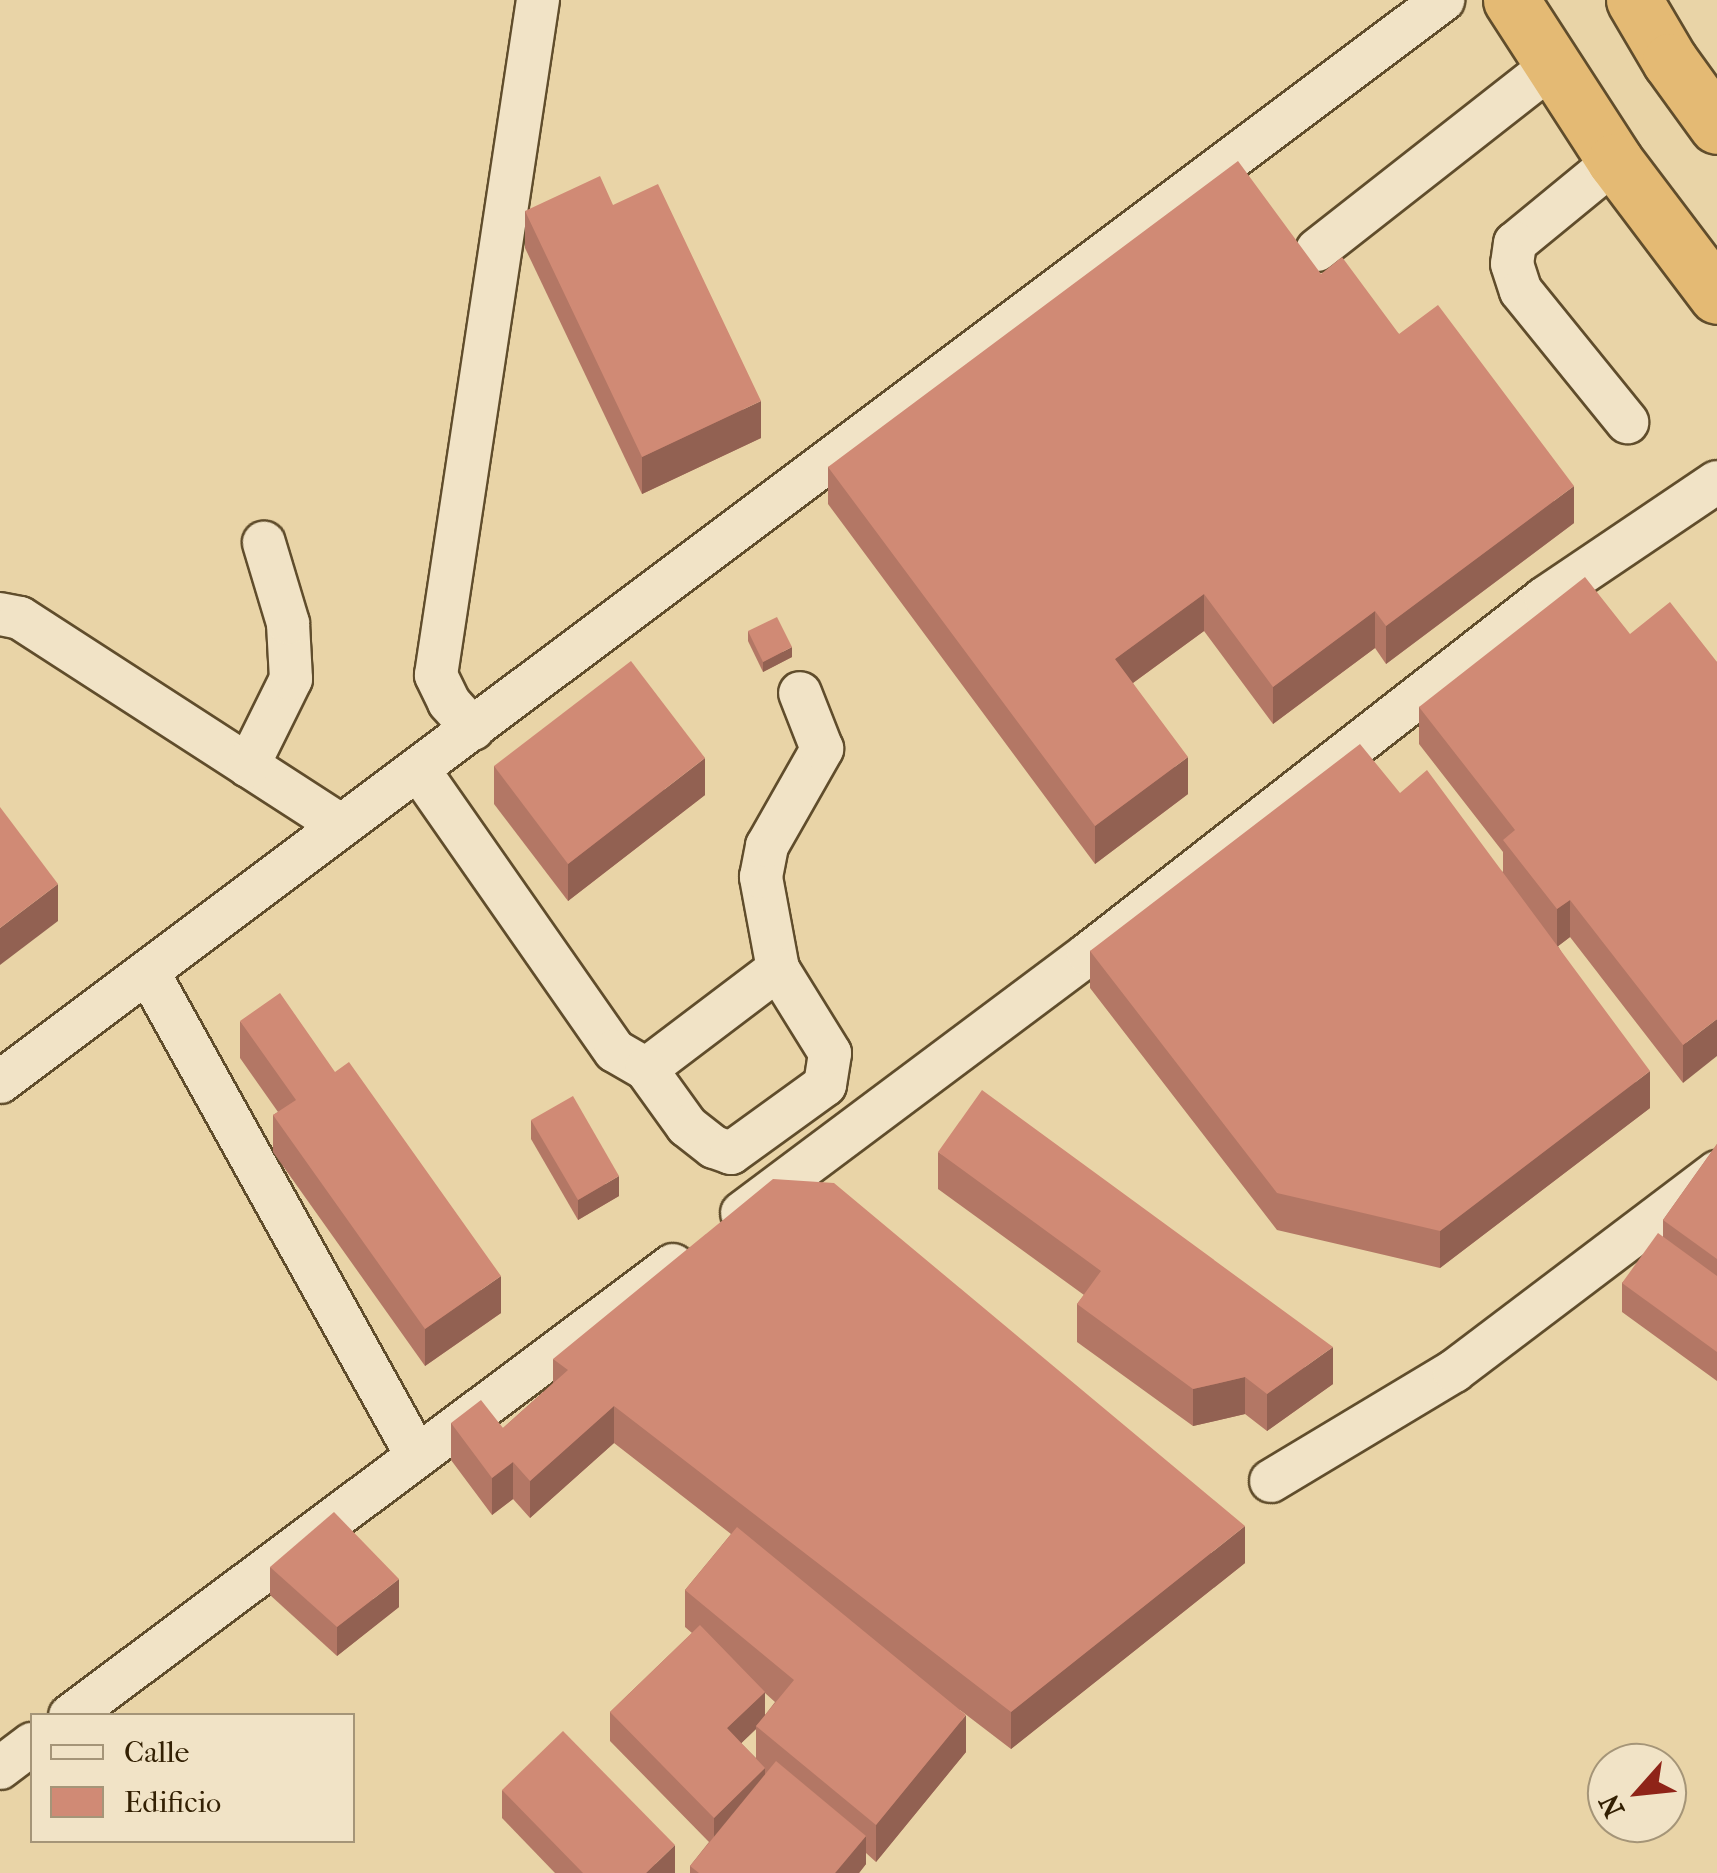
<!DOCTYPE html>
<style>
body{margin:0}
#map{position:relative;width:1717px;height:1873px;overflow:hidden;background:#e9d4a7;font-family:"IM FELL French Canon",serif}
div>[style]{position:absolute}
.roads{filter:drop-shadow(2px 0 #604d2c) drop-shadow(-2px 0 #604d2c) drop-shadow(0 2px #604d2c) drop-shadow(0 -2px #604d2c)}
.minor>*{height:42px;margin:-21px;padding:0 21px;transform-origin:21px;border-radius:21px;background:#f1e3c6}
.highway>*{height:55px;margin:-27.5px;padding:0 27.5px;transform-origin:27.5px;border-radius:27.5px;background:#e4ba74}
.wall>*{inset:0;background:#b37765}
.shaded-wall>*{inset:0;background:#926152}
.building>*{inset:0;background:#d08a75}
span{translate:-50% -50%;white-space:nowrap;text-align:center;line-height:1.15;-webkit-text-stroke:9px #f1e3c6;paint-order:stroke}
.legend{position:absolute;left:30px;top:1713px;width:325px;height:130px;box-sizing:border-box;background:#f1e3c6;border:2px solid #a59578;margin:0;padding:12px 18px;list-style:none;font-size:30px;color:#332003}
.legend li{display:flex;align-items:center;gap:20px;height:50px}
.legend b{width:50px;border:2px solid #a59578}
.north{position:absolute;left:1587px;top:1743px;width:100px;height:100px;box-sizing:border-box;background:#f1e3c6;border:2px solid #a59578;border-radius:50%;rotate:243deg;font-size:28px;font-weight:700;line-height:40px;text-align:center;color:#332003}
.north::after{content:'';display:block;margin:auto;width:35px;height:45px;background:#8f2418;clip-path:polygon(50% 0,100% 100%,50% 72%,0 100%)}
</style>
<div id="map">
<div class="roads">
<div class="minor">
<i style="left:1615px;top:161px;width:129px;rotate:140.6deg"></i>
<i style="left:1515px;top:243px;width:21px;rotate:98deg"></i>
<i style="left:1512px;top:264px;width:28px;rotate:72deg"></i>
<i style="left:1521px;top:291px;width:169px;rotate:51deg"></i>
<i style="left:1317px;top:250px;width:300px;rotate:-38.1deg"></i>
<i style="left:0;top:614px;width:20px;rotate:11deg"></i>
<i style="left:20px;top:618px;width:382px;rotate:32.9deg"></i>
<i style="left:473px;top:729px;width:36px;rotate:-132deg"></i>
<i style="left:449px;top:702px;width:30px;rotate:-116deg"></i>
<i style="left:436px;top:675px;width:683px;rotate:-81.41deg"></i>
<i style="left:248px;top:766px;width:97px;rotate:-63.7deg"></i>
<i style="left:291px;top:679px;width:56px;rotate:-93.1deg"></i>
<i style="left:288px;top:623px;width:84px;rotate:-106.7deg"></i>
<i style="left:418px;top:769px;width:344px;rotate:55.1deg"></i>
<i style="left:615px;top:1051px;width:36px;rotate:30deg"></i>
<i style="left:646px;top:1069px;width:166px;rotate:-37.1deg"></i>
<i style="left:778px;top:969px;width:94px;rotate:-100.5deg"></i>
<i style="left:761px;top:877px;width:32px;rotate:-79deg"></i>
<i style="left:767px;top:846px;width:112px;rotate:-60.4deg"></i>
<i style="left:822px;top:749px;width:60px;rotate:-111.4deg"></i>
<i style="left:148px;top:972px;width:554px;rotate:60.94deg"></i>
<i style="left:646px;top:1069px;width:70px;rotate:54.3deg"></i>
<i style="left:687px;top:1126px;width:34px;rotate:38deg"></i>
<i style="left:714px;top:1147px;width:18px;rotate:19deg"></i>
<i style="left:731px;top:1153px;width:116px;rotate:-35.9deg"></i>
<i style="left:825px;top:1085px;width:32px;rotate:-81deg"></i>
<i style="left:830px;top:1053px;width:99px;rotate:-121.8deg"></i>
<i style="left:0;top:1082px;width:1804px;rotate:-36.86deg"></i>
<i style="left:742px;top:1213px;width:432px;rotate:-36.8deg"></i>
<i style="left:1088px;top:954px;width:579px;rotate:-37.92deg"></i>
<i style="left:1545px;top:598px;width:207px;rotate:-34deg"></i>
<i style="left:1271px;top:1481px;width:214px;rotate:-31deg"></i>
<i style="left:1454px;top:1371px;width:330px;rotate:-37.1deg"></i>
<i style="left:70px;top:1716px;width:753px;rotate:-36.79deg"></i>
<i style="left:0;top:1768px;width:40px;rotate:-37deg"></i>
</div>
<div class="highway">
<i style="left:1511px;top:0;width:192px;rotate:57.1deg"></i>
<i style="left:1615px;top:161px;width:169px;rotate:52.9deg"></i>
<i style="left:1634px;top:0;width:71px;rotate:59.5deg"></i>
<i style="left:1670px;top:61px;width:80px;rotate:54.1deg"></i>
</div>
</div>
<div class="wall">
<i style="clip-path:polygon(613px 205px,761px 438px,642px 494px,525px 248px,525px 211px)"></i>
<i style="clip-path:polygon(1321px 274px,1399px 334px,1574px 523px,1386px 664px,1375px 648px,1273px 724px,1204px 631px,1133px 683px,1188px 794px,1095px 864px,828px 504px,828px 467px)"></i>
<i style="clip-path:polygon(748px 631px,792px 657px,763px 672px,748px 641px)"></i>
<i style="clip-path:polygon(1630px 634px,1717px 662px,1683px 1083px,1570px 937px,1558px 946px,1650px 1108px,1440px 1268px,1277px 1230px,1090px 988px,1090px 951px,1400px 793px,1503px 872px,1503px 852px,1419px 744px,1419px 707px)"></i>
<i style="clip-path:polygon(494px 766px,705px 795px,568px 901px,494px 804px)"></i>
<i style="clip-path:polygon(240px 1021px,501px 1313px,425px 1366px,273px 1152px,273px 1115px,278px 1112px,240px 1058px)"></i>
<i style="clip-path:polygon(531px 1120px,619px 1196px,578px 1220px,531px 1139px)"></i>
<i style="clip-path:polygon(1717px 1144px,1717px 1381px,1622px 1312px,1622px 1283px,1663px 1237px,1663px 1220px)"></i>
<i style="clip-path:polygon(938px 1152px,1333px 1384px,1267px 1431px,1245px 1414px,1193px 1426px,1077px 1342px,1077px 1304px,1084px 1295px,938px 1189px)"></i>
<i style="clip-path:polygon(evenodd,553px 1359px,1245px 1563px,1011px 1749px,960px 1710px,966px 1752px,876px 1862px,866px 1853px,866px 1864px,859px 1873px,690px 1873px,690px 1866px,709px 1842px,610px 1741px,610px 1712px,692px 1633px,685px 1627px,685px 1590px,731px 1534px,614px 1443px,530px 1518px,513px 1499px,492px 1515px,451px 1460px,451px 1423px,503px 1428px,553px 1383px,553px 1359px,765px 1693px,775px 1702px,765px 1715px,765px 1693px,553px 1359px,756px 1729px,756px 1758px,741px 1743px,756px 1729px)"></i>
<i style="clip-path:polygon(270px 1567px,399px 1607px,337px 1656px,270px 1595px)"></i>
<i style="clip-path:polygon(502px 1790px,675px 1873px,555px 1873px,502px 1818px)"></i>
</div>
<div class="shaded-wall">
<i style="clip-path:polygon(761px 401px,761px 438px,642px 494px,642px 457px)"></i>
<i style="clip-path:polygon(1574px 486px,1574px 523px,1386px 664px,1386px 626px)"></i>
<i style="clip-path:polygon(1204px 594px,1204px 631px,1115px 696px,1115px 659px)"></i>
<i style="clip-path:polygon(1375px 611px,1375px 648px,1273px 724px,1273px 687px)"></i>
<i style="clip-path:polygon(792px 647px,792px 657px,763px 672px,763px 662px)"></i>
<i style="clip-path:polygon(1188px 757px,1188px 794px,1095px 864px,1095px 826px)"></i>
<i style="clip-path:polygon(705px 758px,705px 795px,568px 901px,568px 864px)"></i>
<i style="clip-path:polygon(58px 884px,58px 921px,0 965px,0 928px)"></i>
<i style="clip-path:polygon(1570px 900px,1570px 937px,1557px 947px,1557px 909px)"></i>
<i style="clip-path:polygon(1717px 1019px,1717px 1056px,1683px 1083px,1683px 1045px)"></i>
<i style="clip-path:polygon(1650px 1071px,1650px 1108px,1440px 1268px,1440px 1231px)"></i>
<i style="clip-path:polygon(619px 1176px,619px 1196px,578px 1220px,578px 1200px)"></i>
<i style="clip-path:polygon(501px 1276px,501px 1313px,425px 1366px,425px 1329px)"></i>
<i style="clip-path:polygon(1333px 1347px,1333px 1384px,1267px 1431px,1267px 1394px)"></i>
<i style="clip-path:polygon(1245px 1377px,1245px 1414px,1193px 1426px,1193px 1389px)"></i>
<i style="clip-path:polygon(614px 1406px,614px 1443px,530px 1518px,530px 1481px)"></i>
<i style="clip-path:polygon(513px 1462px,513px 1499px,492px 1515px,492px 1478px)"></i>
<i style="clip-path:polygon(1245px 1526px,1245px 1563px,1011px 1749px,1011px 1712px)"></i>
<i style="clip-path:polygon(399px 1579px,399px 1607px,337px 1656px,337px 1627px)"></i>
<i style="clip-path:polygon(765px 1692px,765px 1720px,756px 1726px,756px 1729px,727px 1757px,727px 1728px)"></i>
<i style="clip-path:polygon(966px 1715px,966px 1752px,876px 1862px,876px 1825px)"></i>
<i style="clip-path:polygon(765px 1768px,765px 1796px,714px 1847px,714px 1818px)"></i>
<i style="clip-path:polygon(866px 1836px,866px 1864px,859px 1873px,835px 1873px)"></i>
<i style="clip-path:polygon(675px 1845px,675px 1873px,646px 1873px)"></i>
</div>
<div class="building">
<i style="clip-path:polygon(1238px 161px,1321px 274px,1342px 257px,1399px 334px,1438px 305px,1574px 486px,1386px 626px,1375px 611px,1273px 687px,1204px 594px,1115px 659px,1188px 757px,1095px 826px,828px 467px)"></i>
<i style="clip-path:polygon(600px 176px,613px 205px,658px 184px,761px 401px,642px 457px,525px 211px)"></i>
<i style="clip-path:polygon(1585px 577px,1630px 634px,1670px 602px,1717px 662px,1717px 1019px,1683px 1045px,1570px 900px,1557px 909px,1503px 840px,1515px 830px,1419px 707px)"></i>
<i style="clip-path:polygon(777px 617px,792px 647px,763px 662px,748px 631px)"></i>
<i style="clip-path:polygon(631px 661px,705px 758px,568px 864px,494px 766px)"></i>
<i style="clip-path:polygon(1360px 744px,1400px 793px,1427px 770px,1650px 1071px,1440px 1231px,1277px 1193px,1090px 951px)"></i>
<i style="clip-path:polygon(0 807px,58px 884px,0 928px)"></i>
<i style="clip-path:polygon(280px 993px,335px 1072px,349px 1062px,501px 1276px,425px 1329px,273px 1115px,296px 1100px,240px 1021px)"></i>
<i style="clip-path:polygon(982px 1090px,1333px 1347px,1267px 1394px,1245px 1377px,1193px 1389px,1077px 1304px,1101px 1271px,938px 1152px)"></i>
<i style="clip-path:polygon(573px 1096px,619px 1176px,578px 1200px,531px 1120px)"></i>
<i style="clip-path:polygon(1717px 1144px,1717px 1259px,1663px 1220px)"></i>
<i style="clip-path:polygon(773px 1179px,834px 1183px,1245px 1526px,1011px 1712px,614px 1406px,530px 1481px,513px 1462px,492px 1478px,451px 1423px,481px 1400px,503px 1428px,568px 1370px,553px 1359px)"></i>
<i style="clip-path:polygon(1658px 1233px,1717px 1276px,1717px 1352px,1622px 1283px)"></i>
<i style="clip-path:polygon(334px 1512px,399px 1579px,337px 1627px,270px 1567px)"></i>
<i style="clip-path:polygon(737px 1527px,966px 1715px,876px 1825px,756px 1726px,794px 1680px,685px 1590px)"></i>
<i style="clip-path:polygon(700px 1625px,765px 1692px,727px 1728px,765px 1768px,714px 1818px,610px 1712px)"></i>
<i style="clip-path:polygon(563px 1731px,675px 1845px,646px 1873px,583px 1873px,502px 1790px)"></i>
<i style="clip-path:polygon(776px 1761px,866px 1836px,835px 1873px,699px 1873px,690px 1866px)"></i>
</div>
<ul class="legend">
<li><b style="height:12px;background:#f1e3c6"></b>Calle</li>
<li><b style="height:28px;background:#d08a75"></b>Edificio</li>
</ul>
<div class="north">N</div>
</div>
